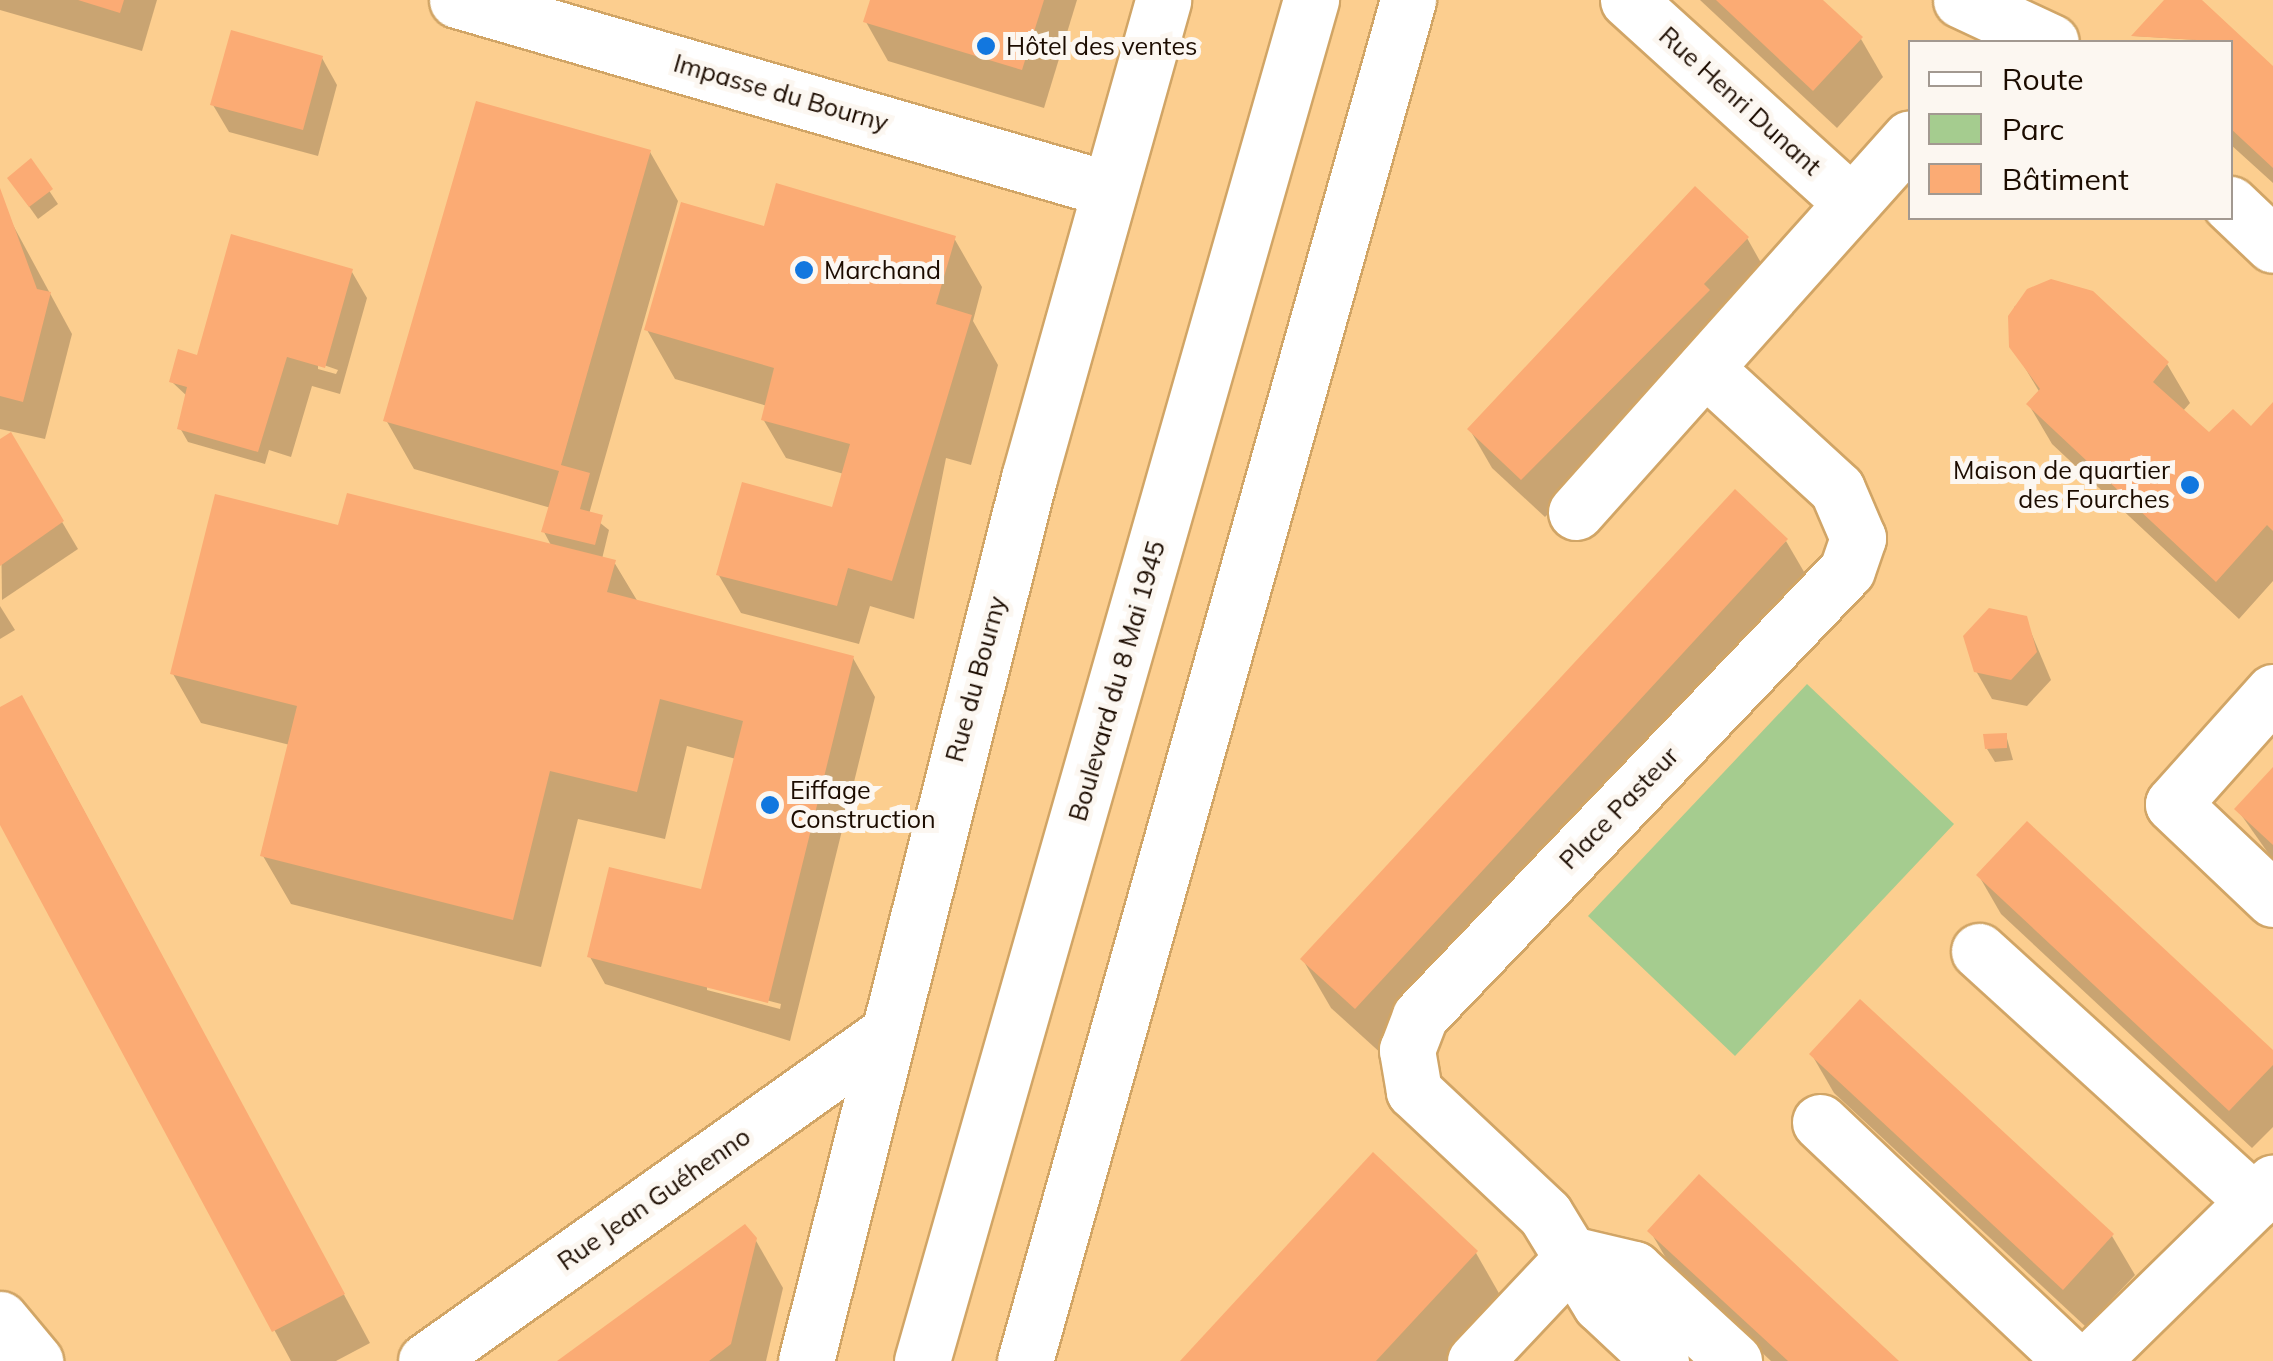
<!DOCTYPE html>
<meta charset="utf-8">
<style>
body{margin:0}
#map{position:relative;width:2273px;height:1361px;overflow:hidden;background:#fcce8f;font-family:Mulish,sans-serif}
div>[style]{position:absolute}
.green>*{inset:0;background:#a5cc8f}
.shadow>*{inset:0;background:#0003}
.building>*{inset:0;background:#fbab74}
.roads{filter:drop-shadow(2px 0 #d1a566) drop-shadow(-2px 0 #d1a566) drop-shadow(0 2px #d1a566) drop-shadow(0 -2px #d1a566)}
.street>*{height:55px;margin:-27.5px;padding:0 27.5px;transform-origin:27.5px;border-radius:27.5px;background:#fff}
.secondary>*{height:55px;margin:-27.5px;padding:0 27.5px;transform-origin:27.5px;border-radius:27.5px;background:#fff}
.primary>*{height:55px;margin:-27.5px;padding:0 27.5px;transform-origin:27.5px;border-radius:27.5px;background:#fff}
.dots>*{width:28px;height:28px;translate:-50% -50%;box-sizing:border-box;border:5px solid #fcf7f1;border-radius:50%}
span{translate:-50% -50%;white-space:nowrap;text-align:center;line-height:1.15;-webkit-text-stroke:10px #fcf7f1;paint-order:stroke}
.poi-label{font-size:25px;color:#1c0c00}
.left{translate:0 -50%;text-align:left}
.right{translate:-100% -50%;text-align:right}
.street-label{font-size:25px;color:#1c0c00}
.legend{position:absolute;left:1908px;top:40px;width:325px;height:180px;box-sizing:border-box;background:#fcf7f1;border:2px solid #a29991;margin:0;padding:12px 18px;list-style:none;font-size:30px;color:#1c0c00}
.legend li{display:flex;align-items:center;gap:20px;height:50px}
.legend b{width:50px;border:2px solid #a29991}
</style>
<div id="map">
<div class="green">
<i style="clip-path:polygon(1807px 684px,1954px 824px,1735px 1056px,1588px 916px)"></i>
</div>
<div class="shadow">
<i style="clip-path:polygon(0 0,157px 0,142px 51px,0 10px)"></i>
<i style="clip-path:polygon(872px 0,1077px 0,1044px 108px,888px 61px,866px 22px)"></i>
<i style="clip-path:polygon(1700px 0,1819px 0,1861px 39px,1883px 77px,1837px 128px)"></i>
<i style="clip-path:polygon(2168px 0,2198px 0,2273px 70px,2273px 183px,2230px 144px,2230px 42px,2134px 36px)"></i>
<i style="clip-path:polygon(322px 58px,337px 85px,318px 156px,229px 132px,213px 105px)"></i>
<i style="clip-path:polygon(evenodd,650px 152px,678px 201px,589px 514px,609px 530px,602px 559px,614px 562px,638px 602px,853px 658px,875px 697px,790px 1041px,605px 984px,590px 957px,702px 896px,736px 759px,687px 746px,665px 839px,578px 819px,541px 967px,291px 904px,263px 856px,290px 745px,201px 723px,173px 674px,340px 528px,552px 547px,544px 532px,551px 508px,414px 469px,386px 420px,650px 152px,707px 985px,781px 1004px,780px 1009px,707px 990px,707px 985px)"></i>
<i style="clip-path:polygon(30px 162px,58px 204px,38px 219px,18px 191px)"></i>
<i style="clip-path:polygon(0 201px,72px 334px,45px 439px,0 429px)"></i>
<i style="clip-path:polygon(766px 229px,954px 238px,982px 287px,973px 321px,998px 365px,971px 465px,946px 458px,914px 619px,870px 606px,859px 644px,741px 613px,718px 574px,833px 510px,844px 474px,786px 458px,763px 419px,767px 406px,675px 379px,647px 330px)"></i>
<i style="clip-path:polygon(1747px 238px,1769px 277px,1730px 330px,1545px 517px,1492px 468px,1470px 430px)"></i>
<i style="clip-path:polygon(evenodd,352px 272px,367px 298px,340px 394px,312px 386px,291px 457px,269px 450px,265px 464px,188px 442px,180px 428px,189px 398px,172px 382px,352px 272px,318px 363px,338px 370px,336px 374px,318px 369px,318px 363px)"></i>
<i style="clip-path:polygon(2051px 282px,2091px 293px,2167px 364px,2190px 403px,2182px 412px,2209px 436px,2251px 429px,2273px 406px,2273px 581px,2239px 619px,2052px 444px,2029px 405px,2040px 393px,2012px 346px,2014px 307px)"></i>
<i style="clip-path:polygon(11px 435px,78px 549px,2px 600px,0 442px)"></i>
<i style="clip-path:polygon(1786px 541px,1814px 589px,1384px 1056px,1331px 1008px,1303px 960px)"></i>
<i style="clip-path:polygon(0 606px,15px 630px,0 639px)"></i>
<i style="clip-path:polygon(2025px 618px,2051px 680px,2027px 706px,1992px 699px,1976px 671px)"></i>
<i style="clip-path:polygon(0 709px,49px 746px,370px 1343px,336px 1361px,291px 1361px,0 820px)"></i>
<i style="clip-path:polygon(2006px 735px,2013px 760px,1995px 762px,1987px 749px)"></i>
<i style="clip-path:polygon(2273px 770px,2273px 860px,2237px 809px)"></i>
<i style="clip-path:polygon(1979px 876px,2273px 1053px,2273px 1127px,2252px 1148px,2001px 914px)"></i>
<i style="clip-path:polygon(1861px 1003px,2112px 1236px,2135px 1275px,2086px 1327px,1834px 1093px,1812px 1055px)"></i>
<i style="clip-path:polygon(1373px 1156px,1476px 1253px,1504px 1302px,1449px 1361px,1183px 1361px)"></i>
<i style="clip-path:polygon(1650px 1231px,1895px 1361px,1771px 1361px,1673px 1270px)"></i>
<i style="clip-path:polygon(755px 1239px,783px 1288px,766px 1361px,567px 1361px)"></i>
</div>
<div class="building">
<i style="clip-path:polygon(78px 0,124px 0,120px 13px)"></i>
<i style="clip-path:polygon(870px 0,1044px 0,1022px 70px,863px 22px)"></i>
<i style="clip-path:polygon(1716px 0,1823px 0,1863px 37px,1813px 91px)"></i>
<i style="clip-path:polygon(2164px 0,2202px 0,2273px 66px,2273px 168px,2230px 128px,2230px 42px,2131px 36px)"></i>
<i style="clip-path:polygon(231px 30px,323px 56px,303px 130px,210px 105px)"></i>
<i style="clip-path:polygon(476px 101px,651px 150px,561px 465px,590px 473px,580px 509px,603px 515px,595px 545px,541px 532px,559px 471px,383px 421px)"></i>
<i style="clip-path:polygon(31px 158px,53px 189px,29px 207px,7px 178px)"></i>
<i style="clip-path:polygon(776px 183px,956px 236px,936px 304px,972px 315px,892px 581px,848px 568px,837px 606px,716px 575px,742px 482px,832px 507px,850px 444px,761px 420px,774px 368px,644px 330px,681px 202px,764px 226px)"></i>
<i style="clip-path:polygon(1695px 186px,1749px 237px,1704px 284px,1710px 290px,1521px 480px,1467px 429px)"></i>
<i style="clip-path:polygon(0 188px,37px 289px,51px 292px,23px 402px,0 396px)"></i>
<i style="clip-path:polygon(231px 234px,353px 269px,325px 368px,287px 357px,258px 452px,177px 429px,187px 387px,169px 382px,178px 349px,197px 355px)"></i>
<i style="clip-path:polygon(2051px 279px,2093px 291px,2169px 362px,2153px 382px,2209px 432px,2233px 409px,2251px 426px,2273px 402px,2273px 531px,2267px 525px,2216px 582px,2026px 404px,2040px 389px,2009px 347px,2008px 316px,2027px 289px)"></i>
<i style="clip-path:polygon(11px 432px,64px 521px,0 566px,0 439px)"></i>
<i style="clip-path:polygon(1735px 489px,1788px 539px,1355px 1009px,1300px 959px)"></i>
<i style="clip-path:polygon(347px 493px,616px 560px,607px 592px,854px 656px,768px 1003px,587px 957px,609px 867px,701px 889px,743px 721px,660px 699px,637px 792px,550px 771px,513px 920px,260px 856px,297px 706px,170px 674px,215px 494px,338px 525px)"></i>
<i style="clip-path:polygon(1989px 608px,2027px 616px,2037px 652px,2011px 680px,1974px 672px,1963px 636px)"></i>
<i style="clip-path:polygon(22px 695px,345px 1294px,272px 1332px,0 825px,0 707px)"></i>
<i style="clip-path:polygon(2007px 733px,2007px 748px,1985px 749px,1983px 734px)"></i>
<i style="clip-path:polygon(2273px 767px,2273px 845px,2234px 809px)"></i>
<i style="clip-path:polygon(2027px 821px,2273px 1050px,2273px 1065px,2229px 1111px,1976px 875px)"></i>
<i style="clip-path:polygon(1860px 999px,2114px 1234px,2063px 1290px,1809px 1054px)"></i>
<i style="clip-path:polygon(1373px 1152px,1478px 1251px,1376px 1361px,1180px 1361px)"></i>
<i style="clip-path:polygon(1699px 1174px,1899px 1361px,1788px 1361px,1647px 1231px)"></i>
<i style="clip-path:polygon(745px 1224px,757px 1238px,731px 1344px,709px 1361px,557px 1361px)"></i>
</div>
<div class="roads">
<div class="street">
<i style="left:457px;top:0;width:675px;rotate:16.18deg"></i>
<i style="left:1628px;top:0;width:302px;rotate:42.2deg"></i>
<i style="left:1961px;top:0;width:99px;rotate:25deg"></i>
<i style="left:2230px;top:204px;width:59px;rotate:43.6deg"></i>
<i style="left:1576px;top:512px;width:501px;rotate:-48.23deg"></i>
<i style="left:2273px;top:692px;width:150px;rotate:131.8deg"></i>
<i style="left:2173px;top:804px;width:138px;rotate:43.5deg"></i>
<i style="left:1979px;top:951px;width:372px;rotate:42.3deg"></i>
<i style="left:1820px;top:1122px;width:348px;rotate:43.4deg"></i>
<i style="left:1575px;top:1255px;width:61px;rotate:13.3deg"></i>
<i style="left:1634px;top:1269px;width:136px;rotate:42.6deg"></i>
<i style="left:426px;top:1361px;width:559px;rotate:-35.39deg"></i>
<i style="left:806px;top:1361px;width:911px;rotate:-75.83deg"></i>
<i style="left:1029px;top:478px;width:496px;rotate:-74.3deg"></i>
<i style="left:1475px;top:1361px;width:146px;rotate:-46.7deg"></i>
<i style="left:1661px;top:1361px;width:83px;rotate:-136.9deg"></i>
<i style="left:1600px;top:1304px;width:105px;rotate:-121.4deg"></i>
<i style="left:1545px;top:1214px;width:180px;rotate:-136.8deg"></i>
<i style="left:1414px;top:1091px;width:42px;rotate:-99.7deg"></i>
<i style="left:1407px;top:1050px;width:36px;rotate:-69deg"></i>
<i style="left:1420px;top:1016px;width:617px;rotate:-46.25deg"></i>
<i style="left:1847px;top:570px;width:34px;rotate:-71deg"></i>
<i style="left:1858px;top:538px;width:53px;rotate:-113.2deg"></i>
<i style="left:1837px;top:489px;width:179px;rotate:-137.5deg"></i>
<i style="left:2091px;top:1361px;width:255px;rotate:-44.4deg"></i>
</div>
<div class="secondary">
<i style="left:0;top:1319px;width:55px;rotate:50.2deg"></i>
</div>
<div class="primary">
<i style="left:922px;top:1361px;width:1416px;rotate:-74.05deg"></i>
<i style="left:1025px;top:1361px;width:1414px;rotate:-74.28deg"></i>
</div>
</div>
<div class="dots">
<i style="left:986px;top:46px;background:#1277df"></i>
<i style="left:804px;top:270px;background:#1277df"></i>
<i style="left:2190px;top:485px;background:#1277df"></i>
<i style="left:770px;top:805px;background:#1277df"></i>
</div>
<div class="poi-label">
<span class="left" style="left:1006px;top:46px">Hôtel des ventes</span>
<span class="left" style="left:824px;top:270px">Marchand</span>
<span class="right" style="left:2170px;top:485px">Maison de quartier<br>des Fourches</span>
<span class="left" style="left:790px;top:805px">Eiffage<br>Construction</span>
</div>
<div class="street-label">
<span style="left:781px;top:93px;rotate:16deg">Impasse du Bourny</span>
<span style="left:1740px;top:101px;rotate:42deg">Rue Henri Dunant</span>
<span style="left:976px;top:679px;rotate:-75deg">Rue du Bourny</span>
<span style="left:1117px;top:681px;rotate:-74deg">Boulevard du 8 Mai 1945</span>
<span style="left:1619px;top:808px;rotate:-46deg">Place Pasteur</span>
<span style="left:654px;top:1199px;rotate:-35deg">Rue Jean Guéhenno</span>
</div>
<ul class="legend">
<li><b style="height:12px;background:#fff"></b>Route</li>
<li><b style="height:28px;background:#a5cc8f"></b>Parc</li>
<li><b style="height:28px;background:#fbab74"></b>Bâtiment</li>
</ul>
</div>
